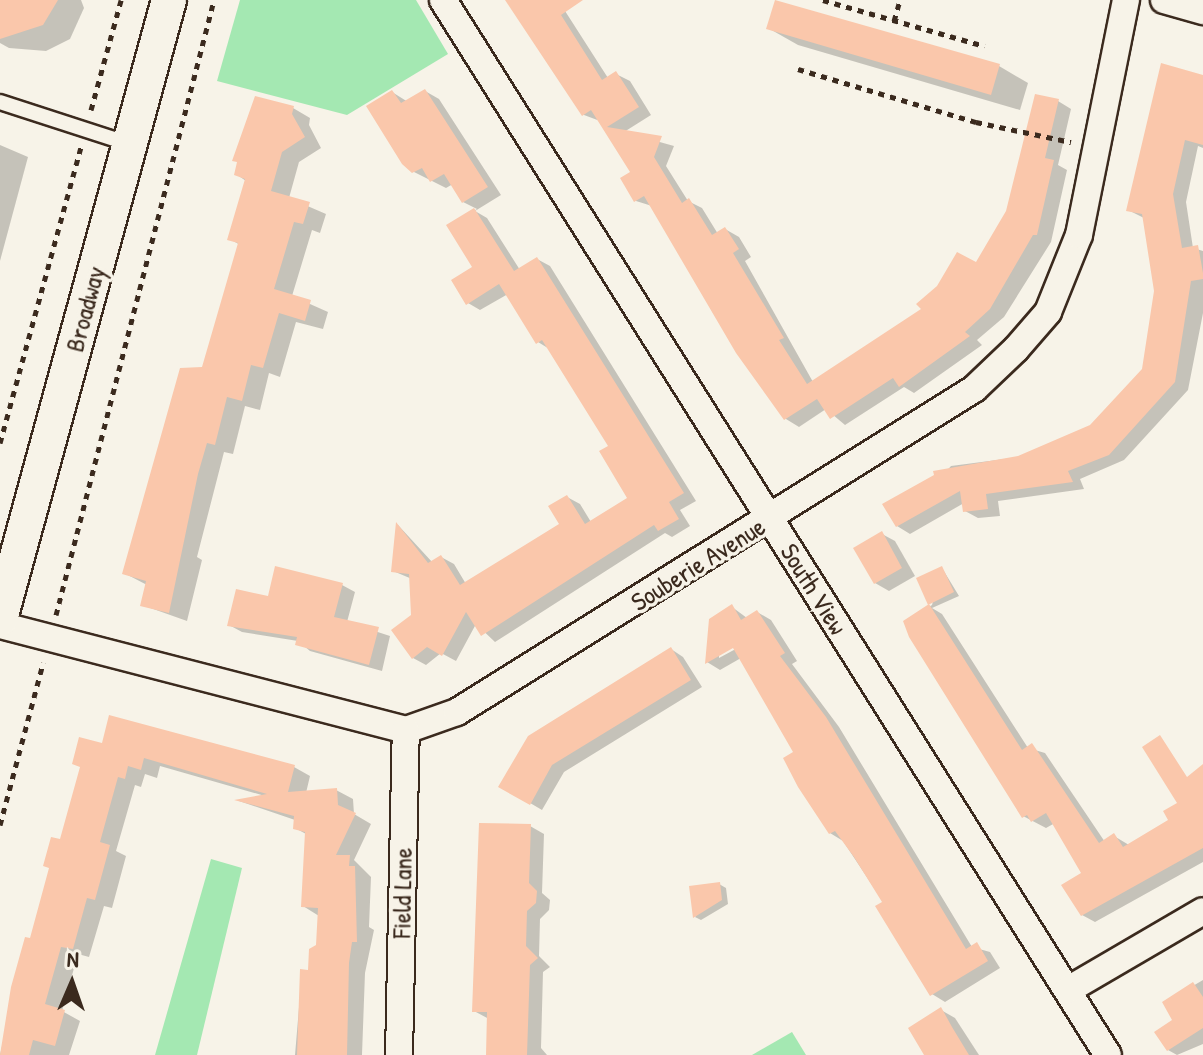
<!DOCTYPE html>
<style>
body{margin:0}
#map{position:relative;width:1203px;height:1055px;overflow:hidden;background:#f7f3e8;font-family:"Patrick Hand",sans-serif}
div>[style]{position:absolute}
.green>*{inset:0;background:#a4e8b2}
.shadow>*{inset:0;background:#0003}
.building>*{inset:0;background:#fac7ab}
.path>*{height:5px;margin-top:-2.5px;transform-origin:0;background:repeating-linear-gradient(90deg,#3b2a1e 0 6px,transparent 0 12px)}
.roads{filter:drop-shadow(2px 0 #3b2a1e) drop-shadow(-2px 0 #3b2a1e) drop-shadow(0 2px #3b2a1e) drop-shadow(0 -2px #3b2a1e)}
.service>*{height:14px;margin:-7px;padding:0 7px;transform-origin:7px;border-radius:7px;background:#f7f3e8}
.minor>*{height:26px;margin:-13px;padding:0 13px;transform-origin:13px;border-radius:13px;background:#f7f3e8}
.tertiary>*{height:34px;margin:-17px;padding:0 17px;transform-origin:17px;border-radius:17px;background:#f7f3e8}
span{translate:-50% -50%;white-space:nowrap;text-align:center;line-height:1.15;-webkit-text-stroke:7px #f7f3e8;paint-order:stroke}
.street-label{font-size:26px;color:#3b2a1e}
.north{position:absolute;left:32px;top:943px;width:80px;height:80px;-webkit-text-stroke:6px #f7f3e8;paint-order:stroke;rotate:2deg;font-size:22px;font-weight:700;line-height:32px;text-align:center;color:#3b2a1e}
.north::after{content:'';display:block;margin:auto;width:28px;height:36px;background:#3b2a1e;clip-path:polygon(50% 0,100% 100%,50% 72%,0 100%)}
</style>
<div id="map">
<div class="green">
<i style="clip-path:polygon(240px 0,416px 0,448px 54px,347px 115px,217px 81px)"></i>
<i style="clip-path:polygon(211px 859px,242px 868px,197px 1055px,155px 1055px)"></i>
<i style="clip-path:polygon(792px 1032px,806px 1055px,752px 1055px)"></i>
</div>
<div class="shadow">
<i style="clip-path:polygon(0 0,81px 0,84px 8px,70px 39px,46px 51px,9px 48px,0 43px)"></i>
<i style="clip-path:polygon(522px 0,558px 0,608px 78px,616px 74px,630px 81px,651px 115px,624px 132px,674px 146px,666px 166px,688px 201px,702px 208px,718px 234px,725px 229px,739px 237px,751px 257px,745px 261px,813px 382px,924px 309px,977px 265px,1008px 212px,1058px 101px,1071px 109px,1058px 165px,1067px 170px,1051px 242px,1004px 317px,977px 340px,982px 345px,914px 393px,904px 387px,845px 425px,826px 409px,799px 427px,786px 419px,652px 206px,636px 201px,633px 172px,600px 121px,584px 115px)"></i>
<i style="clip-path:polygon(768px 28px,999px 66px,1028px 83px,1020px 110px,798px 45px)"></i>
<i style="clip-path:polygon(1163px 65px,1203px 77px,1203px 148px,1198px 146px,1186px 202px,1193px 248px,1203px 251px,1203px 313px,1188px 390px,1124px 460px,1080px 479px,1084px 489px,998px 501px,1000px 516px,978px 518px,965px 511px,964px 503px,910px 534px,897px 526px,951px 466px,1019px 457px,1091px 427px,1144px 370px,1156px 291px,1144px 218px,1128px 210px)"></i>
<i style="clip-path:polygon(425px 91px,439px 99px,501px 195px,475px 211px,487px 218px,520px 270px,537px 259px,550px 266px,696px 501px,680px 510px,690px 526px,672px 537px,665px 533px,495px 642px,476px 624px,456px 661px,441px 653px,426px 665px,413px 658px,412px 579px,393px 571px,398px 525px,433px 563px,441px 557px,454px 564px,466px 584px,562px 524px,567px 497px,580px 504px,591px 522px,630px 498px,610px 446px,551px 350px,538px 342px,508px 294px,480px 310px,468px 303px,475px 268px,449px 226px,477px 209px,463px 202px,453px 184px,446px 188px,414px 172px,392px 92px,408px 102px)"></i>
<i style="clip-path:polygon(293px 108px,310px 118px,309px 125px,321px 148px,299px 162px,289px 198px,326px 214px,320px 233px,312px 230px,292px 296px,328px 312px,323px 329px,296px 322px,280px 377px,269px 373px,260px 410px,245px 406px,233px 454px,224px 452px,197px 557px,202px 560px,187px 621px,142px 605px,147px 585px,124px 573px,204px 369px,240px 245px,230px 239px,246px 181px,236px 174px)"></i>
<i style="clip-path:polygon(0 145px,28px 157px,0 261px)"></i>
<i style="clip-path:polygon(882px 534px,895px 541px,915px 576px,889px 591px,875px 583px)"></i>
<i style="clip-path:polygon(942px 568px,959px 596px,932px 608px,942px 614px,1028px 748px,1045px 753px,1105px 842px,1114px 836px,1129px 845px,1203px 810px,1203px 862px,1095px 922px,1082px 915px,1084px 873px,1055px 823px,1046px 828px,1023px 816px,906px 621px,932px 605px)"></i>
<i style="clip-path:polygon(342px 585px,355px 592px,347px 622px,390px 636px,382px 671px,310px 651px,298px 641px,242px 632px,229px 625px)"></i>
<i style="clip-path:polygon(evenodd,732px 607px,747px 618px,757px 612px,771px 620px,797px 661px,792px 664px,839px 727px,972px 947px,990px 952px,1000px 968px,945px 1002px,932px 994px,884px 903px,843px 841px,830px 833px,796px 753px,741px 658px,720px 670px,707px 662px,732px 607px,741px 642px,743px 645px,719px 658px,719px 653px,741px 642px)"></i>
<i style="clip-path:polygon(671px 649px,683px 657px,702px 687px,564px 772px,542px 810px,501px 786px)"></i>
<i style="clip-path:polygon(103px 745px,294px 767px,310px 776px,306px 793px,336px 790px,353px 799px,354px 814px,371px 824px,354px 860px,371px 877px,369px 927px,374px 930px,365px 973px,362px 1055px,295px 1055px,302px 972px,310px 972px,318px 947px,319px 916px,303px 906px,306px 834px,295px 828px,295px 820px,239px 801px,265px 796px,160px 766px,157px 778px,145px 774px,141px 787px,135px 785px,116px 851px,126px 856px,112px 908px,104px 906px,89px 957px,78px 954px,62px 1011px,80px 1021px,69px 1055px,0 1055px,26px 939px,31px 941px,61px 841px)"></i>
<i style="clip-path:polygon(530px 826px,544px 834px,542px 893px,550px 900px,549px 910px,540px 919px,539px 956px,550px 967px,543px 972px,541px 1048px,547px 1055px,488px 1055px,489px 1019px,474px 1011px)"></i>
<i style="clip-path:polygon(719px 884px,726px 888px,728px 904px,701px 920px,695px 917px)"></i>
<i style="clip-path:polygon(1203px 980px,1203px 1044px,1177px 1055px,1168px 1050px,1175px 1020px,1164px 1003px)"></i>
<i style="clip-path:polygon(941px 1010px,955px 1018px,979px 1055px,926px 1055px)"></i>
</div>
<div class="building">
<i style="clip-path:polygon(0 0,58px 0,43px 25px,0 39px)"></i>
<i style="clip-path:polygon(505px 0,583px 0,561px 15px,602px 80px,616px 71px,639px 107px,607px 127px,662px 136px,654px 157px,682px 203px,689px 198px,712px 235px,725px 227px,739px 249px,733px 253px,784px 338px,779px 340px,807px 384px,921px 309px,916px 304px,937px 286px,957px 252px,976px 262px,1006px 211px,1035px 94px,1059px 99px,1045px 158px,1054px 160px,1037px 235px,1033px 235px,990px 309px,965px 332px,970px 336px,899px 387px,893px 378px,830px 419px,817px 399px,784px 420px,736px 353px,644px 196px,634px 202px,620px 178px,630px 172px,591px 110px,582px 116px)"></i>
<i style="clip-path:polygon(775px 0,1000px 64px,991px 95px,766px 29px)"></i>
<i style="clip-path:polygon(1161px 63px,1203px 75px,1203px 145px,1185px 140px,1173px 194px,1182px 248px,1198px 245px,1203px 273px,1203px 279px,1191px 281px,1175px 382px,1109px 455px,1068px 471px,1073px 482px,986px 494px,988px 509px,963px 512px,960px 491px,896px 527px,882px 504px,934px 475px,933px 471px,1018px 456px,1090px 425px,1142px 369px,1154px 291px,1142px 214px,1126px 211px)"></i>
<i style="clip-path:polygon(425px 89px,488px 187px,462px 203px,444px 174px,430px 182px,422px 168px,412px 173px,402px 164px,366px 106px,392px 90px,401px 103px)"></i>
<i style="clip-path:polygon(255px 96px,294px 106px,292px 114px,305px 137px,282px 152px,271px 191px,310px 202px,303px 224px,294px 222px,274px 289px,311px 300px,305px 321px,279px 313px,263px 368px,251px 365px,242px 401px,227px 397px,215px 445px,207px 443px,198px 474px,169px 613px,140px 606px,146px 581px,122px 574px,180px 368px,202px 367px,238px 243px,227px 240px,245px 179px,234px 175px,237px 162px,232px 161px)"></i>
<i style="clip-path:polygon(474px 208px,514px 271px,537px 257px,684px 493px,669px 502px,679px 519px,658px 531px,654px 525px,481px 636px,466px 612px,442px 656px,427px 647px,412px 659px,391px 630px,411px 615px,409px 574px,391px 572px,396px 522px,428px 563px,441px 555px,460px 585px,559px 524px,548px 506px,567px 495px,585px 524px,627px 498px,599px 451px,608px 446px,542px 340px,536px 344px,499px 284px,466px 305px,451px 280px,472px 267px,446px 225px)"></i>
<i style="clip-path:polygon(882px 531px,902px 568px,874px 584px,853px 548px)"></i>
<i style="clip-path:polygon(275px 566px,343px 583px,334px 617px,379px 627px,369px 665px,295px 645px,297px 637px,227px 626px,236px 589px,268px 596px)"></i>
<i style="clip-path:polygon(942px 566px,954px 592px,928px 605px,916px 578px)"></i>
<i style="clip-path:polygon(732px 604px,741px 620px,757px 610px,785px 653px,780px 656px,826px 717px,966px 949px,977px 942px,988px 961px,930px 996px,875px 906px,882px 902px,854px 857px,835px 831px,829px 834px,798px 787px,783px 758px,793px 752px,733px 648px,705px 664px,709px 619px)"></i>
<i style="clip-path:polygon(929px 604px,1022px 750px,1032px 743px,1099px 843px,1114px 833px,1123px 847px,1168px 820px,1163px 811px,1177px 803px,1142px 747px,1160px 735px,1187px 777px,1203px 764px,1203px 848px,1081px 916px,1061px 885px,1081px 873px,1046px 813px,1031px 822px,1027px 815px,1022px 818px,909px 637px,903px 621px)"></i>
<i style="clip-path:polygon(671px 647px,691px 680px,552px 765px,530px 805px,498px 787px,528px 736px)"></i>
<i style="clip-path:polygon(109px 715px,295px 765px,288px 792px,337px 788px,338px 805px,356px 813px,336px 855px,350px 855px,349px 866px,355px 866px,357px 942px,352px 942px,349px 963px,347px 1055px,297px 1055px,300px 969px,308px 970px,309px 949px,316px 945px,318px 908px,301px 907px,305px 832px,293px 829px,294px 816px,234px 800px,267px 794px,144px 758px,141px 770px,128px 766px,125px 779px,118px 777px,100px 842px,110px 845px,95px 900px,87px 898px,73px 949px,61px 947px,45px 1004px,65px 1010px,55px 1046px,33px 1040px,29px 1055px,0 1055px,11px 987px,25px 937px,30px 938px,49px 868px,43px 866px,51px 837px,60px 839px,80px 767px,72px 764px,79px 737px,102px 743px)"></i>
<i style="clip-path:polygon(479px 823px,531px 824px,529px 883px,537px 891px,536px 903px,527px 911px,526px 946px,538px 958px,530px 965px,527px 1055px,486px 1055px,487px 1012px,472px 1012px)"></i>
<i style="clip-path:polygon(720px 882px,722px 900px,693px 918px,689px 886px)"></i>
<i style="clip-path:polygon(1193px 982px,1203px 997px,1203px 1028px,1167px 1051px,1154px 1032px,1172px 1020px,1162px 1002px)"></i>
<i style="clip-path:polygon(941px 1007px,952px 1027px,969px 1055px,924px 1055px,908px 1028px)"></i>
</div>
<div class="path">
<i style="left:823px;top:0;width:168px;rotate:15.9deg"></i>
<i style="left:894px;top:21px;width:22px;rotate:-74deg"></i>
<i style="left:798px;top:69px;width:186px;rotate:16.6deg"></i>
<i style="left:976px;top:122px;width:97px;rotate:11.9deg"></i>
<i style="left:91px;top:110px;width:114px;rotate:-74.7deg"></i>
<i style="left:0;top:443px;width:307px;rotate:-74.7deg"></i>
<i style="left:56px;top:615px;width:635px;rotate:-75.59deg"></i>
<i style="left:0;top:825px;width:168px;rotate:-75.1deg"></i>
</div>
<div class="roads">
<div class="service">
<i style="left:0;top:102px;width:136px;rotate:18deg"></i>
</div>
<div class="minor">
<i style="left:443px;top:0;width:1247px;rotate:57.78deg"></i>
<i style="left:1164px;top:0;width:41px;rotate:15.8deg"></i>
<i style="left:0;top:625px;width:419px;rotate:14.5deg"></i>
<i style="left:406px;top:730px;width:54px;rotate:-19.4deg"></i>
<i style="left:457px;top:712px;width:610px;rotate:-32deg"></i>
<i style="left:974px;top:389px;width:58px;rotate:-43.6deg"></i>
<i style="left:1016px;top:349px;width:49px;rotate:-49.1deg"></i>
<i style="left:1048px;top:312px;width:83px;rotate:-68.1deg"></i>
<i style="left:1079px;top:235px;width:240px;rotate:-78.7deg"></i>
<i style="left:1068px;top:990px;width:156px;rotate:-30.3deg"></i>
<i style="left:399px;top:1055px;width:325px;rotate:-88.8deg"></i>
</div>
<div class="tertiary">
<i style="left:0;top:619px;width:642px;rotate:-74.73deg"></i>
</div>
</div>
<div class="street-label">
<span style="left:85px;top:309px;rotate:-75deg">Broadway</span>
<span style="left:698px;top:564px;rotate:-32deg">Souberie Avenue</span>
<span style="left:814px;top:589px;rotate:58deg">South View</span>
<span style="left:402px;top:893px;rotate:-89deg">Field Lane</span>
</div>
<div class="north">N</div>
</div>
